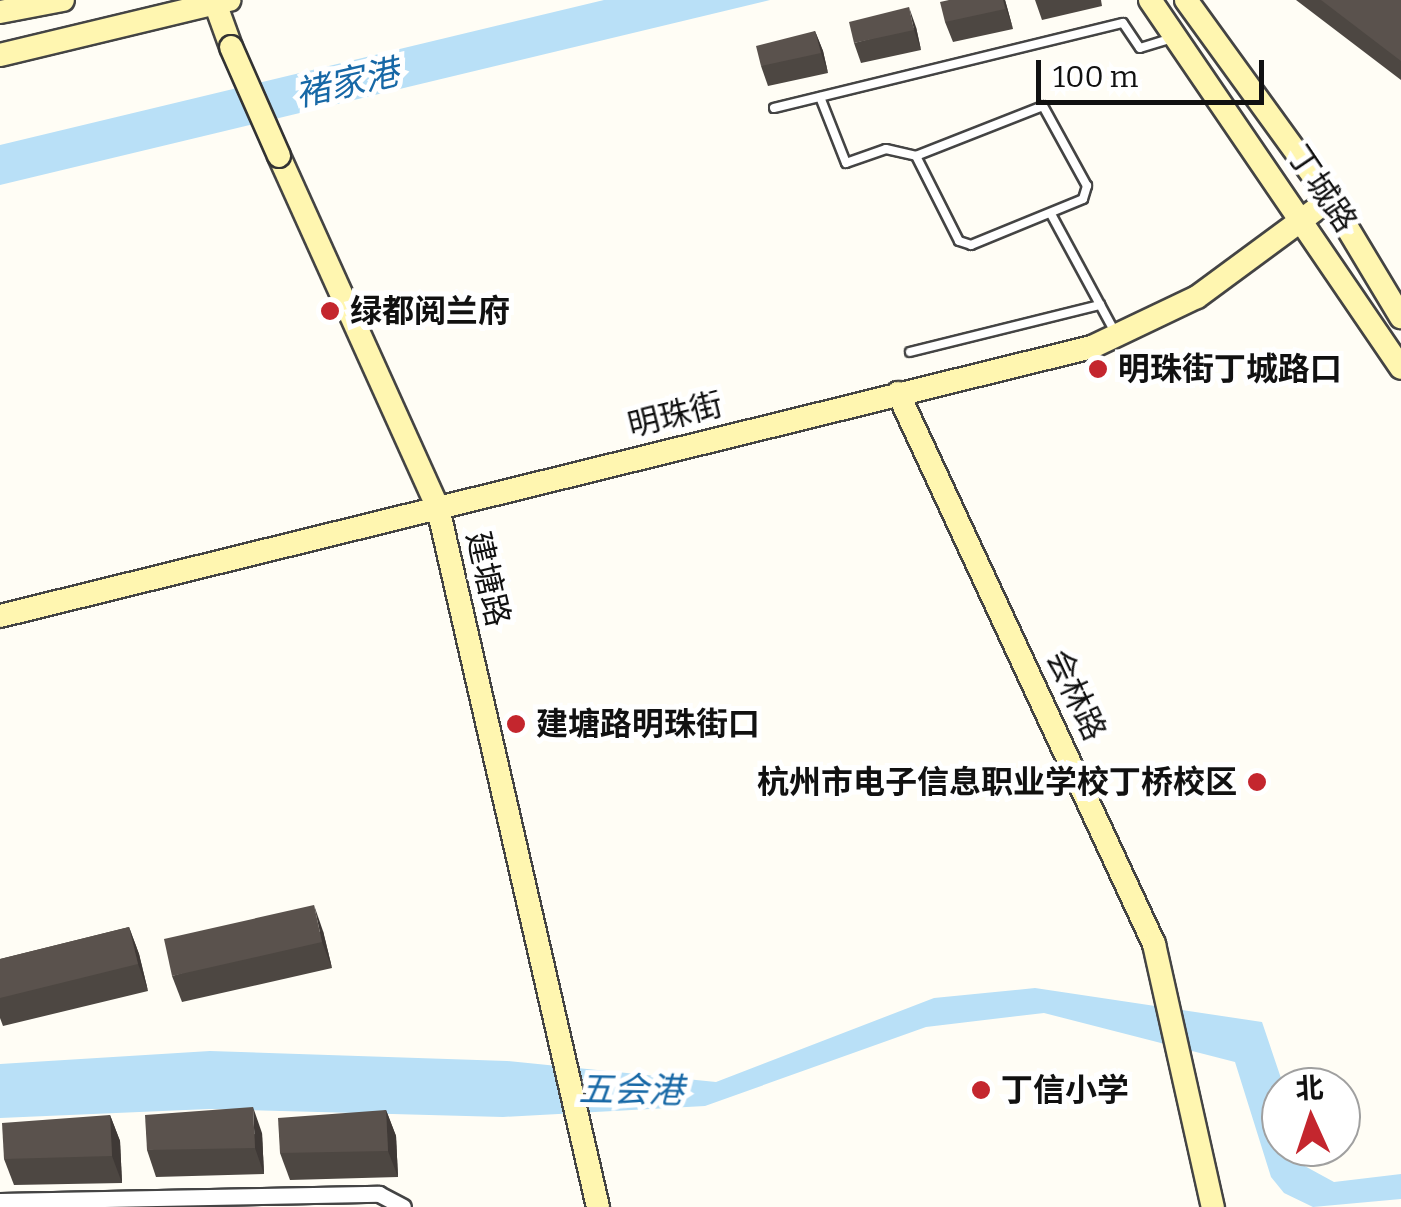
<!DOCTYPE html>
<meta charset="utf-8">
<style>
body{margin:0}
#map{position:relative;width:1401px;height:1207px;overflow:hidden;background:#fffdf5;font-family:Bitter,"Noto Sans SC",serif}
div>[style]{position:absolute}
.water>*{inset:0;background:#b9e0f7}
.roads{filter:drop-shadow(2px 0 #444) drop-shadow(-2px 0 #444) drop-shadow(0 2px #444) drop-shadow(0 -2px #444)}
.lane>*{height:8px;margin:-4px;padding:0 4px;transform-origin:4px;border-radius:4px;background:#fff}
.street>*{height:15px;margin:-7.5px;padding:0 7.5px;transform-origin:7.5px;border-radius:7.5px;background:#fff}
.secondary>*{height:22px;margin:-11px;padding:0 11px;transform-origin:11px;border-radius:11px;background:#fff6b0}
.bridges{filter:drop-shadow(2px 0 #333) drop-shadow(-2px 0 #333) drop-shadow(0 2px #333) drop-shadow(0 -2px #333)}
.secondary-bridge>*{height:22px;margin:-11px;padding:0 11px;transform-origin:11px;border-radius:11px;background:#fff6b0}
.wall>*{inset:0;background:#4d4742}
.shaded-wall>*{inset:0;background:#3f3936}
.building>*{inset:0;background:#5a524d}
.dots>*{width:28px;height:28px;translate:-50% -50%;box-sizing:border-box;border:5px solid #fff;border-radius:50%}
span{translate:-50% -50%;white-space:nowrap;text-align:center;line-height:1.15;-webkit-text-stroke:10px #fff;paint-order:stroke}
.street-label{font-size:32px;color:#111}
.poi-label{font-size:32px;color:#111;font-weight:700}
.left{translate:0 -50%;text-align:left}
.right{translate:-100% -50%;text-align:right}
.water-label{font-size:35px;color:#1768a6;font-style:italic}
.north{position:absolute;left:1261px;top:1067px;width:100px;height:100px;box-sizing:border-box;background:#fff;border:2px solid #a0a0a0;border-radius:50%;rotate:357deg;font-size:28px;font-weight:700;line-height:40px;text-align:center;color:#111}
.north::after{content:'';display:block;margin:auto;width:35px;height:45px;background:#c4262e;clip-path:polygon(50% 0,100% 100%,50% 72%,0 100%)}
.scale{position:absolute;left:1036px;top:60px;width:228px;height:45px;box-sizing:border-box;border:5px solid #111;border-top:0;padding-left:12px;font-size:30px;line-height:35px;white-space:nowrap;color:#111;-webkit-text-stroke:8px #fff;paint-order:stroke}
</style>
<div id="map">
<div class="water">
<i style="clip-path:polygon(604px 0,770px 0,0 185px,0 145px)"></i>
<i style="clip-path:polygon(1035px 988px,1262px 1022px,1284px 1087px,1281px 1147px,1295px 1147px,1301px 1164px,1334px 1182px,1401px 1174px,1401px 1199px,1313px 1207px,1284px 1193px,1271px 1177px,1235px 1062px,1044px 1013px,926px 1027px,705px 1106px,503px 1117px,209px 1109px,0 1118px,0 1064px,210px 1051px,507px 1061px,716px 1082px,934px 998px)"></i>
</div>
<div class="roads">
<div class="lane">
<i style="left:820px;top:97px;width:71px;rotate:68.5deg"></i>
<i style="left:846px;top:163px;width:42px;rotate:-19.3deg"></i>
<i style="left:886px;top:149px;width:31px;rotate:13deg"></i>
<i style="left:916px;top:156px;width:95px;rotate:63.2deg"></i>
<i style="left:959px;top:241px;width:13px;rotate:18deg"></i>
<i style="left:971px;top:245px;width:121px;rotate:-22.3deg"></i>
<i style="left:1083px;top:199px;width:14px;rotate:-73deg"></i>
<i style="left:1087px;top:186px;width:91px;rotate:-118.8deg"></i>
<i style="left:1043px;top:106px;width:136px;rotate:158.5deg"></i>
<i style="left:774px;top:108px;width:359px;rotate:-13.7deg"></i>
<i style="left:1123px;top:23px;width:30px;rotate:56deg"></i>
<i style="left:1140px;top:48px;width:31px;rotate:-17deg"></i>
<i style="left:1051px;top:214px;width:136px;rotate:61.6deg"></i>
<i style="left:910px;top:352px;width:196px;rotate:-13.9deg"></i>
</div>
<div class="street">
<i style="left:0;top:1201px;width:379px;rotate:-1.1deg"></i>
<i style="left:379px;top:1194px;width:27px;rotate:28deg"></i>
</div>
<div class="secondary">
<i style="left:214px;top:0;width:50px;rotate:70.1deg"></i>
<i style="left:1150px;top:0;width:445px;rotate:55.7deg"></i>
<i style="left:1186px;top:0;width:246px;rotate:54.1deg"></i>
<i style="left:1330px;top:199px;width:138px;rotate:59deg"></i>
<i style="left:0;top:12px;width:64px;rotate:-10.8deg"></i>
<i style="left:0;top:55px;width:236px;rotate:-13.5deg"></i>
<i style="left:279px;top:156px;width:386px;rotate:65.7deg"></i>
<i style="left:438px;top:508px;width:717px;rotate:77.11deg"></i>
<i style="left:898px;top:393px;width:608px;rotate:65.08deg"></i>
<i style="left:1154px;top:944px;width:270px;rotate:77.4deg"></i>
<i style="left:0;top:616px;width:1125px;rotate:-13.84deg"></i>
<i style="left:1092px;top:347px;width:116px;rotate:-25.5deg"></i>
<i style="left:1197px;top:297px;width:165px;rotate:-36.4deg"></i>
</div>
</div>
<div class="bridges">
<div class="secondary-bridge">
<i style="left:231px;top:47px;width:119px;rotate:66.2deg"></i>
</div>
</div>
<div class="wall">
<i style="clip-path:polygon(949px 0,1005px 0,1013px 29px,953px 42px,945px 22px)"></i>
<i style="clip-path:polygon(1035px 0,1101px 0,1102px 6px,1042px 20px)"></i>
<i style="clip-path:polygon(1296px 0,1401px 0,1401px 80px)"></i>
<i style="clip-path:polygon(916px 27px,921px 50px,861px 63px,854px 43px)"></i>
<i style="clip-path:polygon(815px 31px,823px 51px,828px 73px,768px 86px,761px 66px)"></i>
<i style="clip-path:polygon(129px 927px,139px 954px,148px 991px,3px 1026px,0 1018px,0 959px)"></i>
<i style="clip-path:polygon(323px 931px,332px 968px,182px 1002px,172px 976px)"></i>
<i style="clip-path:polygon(386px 1110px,396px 1136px,398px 1177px,290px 1180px,280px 1153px)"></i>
<i style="clip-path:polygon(110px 1115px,120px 1141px,122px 1183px,14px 1185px,4px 1159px)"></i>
<i style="clip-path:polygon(262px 1133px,264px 1174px,156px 1177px,147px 1150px)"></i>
</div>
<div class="shaded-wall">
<i style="clip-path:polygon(1003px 0,1005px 0,1007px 7px,1013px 29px)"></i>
<i style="clip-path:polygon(909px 7px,916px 27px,921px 50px,914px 30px)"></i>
<i style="clip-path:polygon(815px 31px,823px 51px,828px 73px,821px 53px)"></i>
<i style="clip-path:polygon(314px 905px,323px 931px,332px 968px,322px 942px)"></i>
<i style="clip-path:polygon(129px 927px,139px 954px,148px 991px,138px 964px)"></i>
<i style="clip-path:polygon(253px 1107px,262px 1133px,264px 1174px,255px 1148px)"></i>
<i style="clip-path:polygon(386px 1110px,396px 1136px,398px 1177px,388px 1151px)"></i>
<i style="clip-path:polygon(110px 1115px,120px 1141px,122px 1183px,112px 1156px)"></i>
</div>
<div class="building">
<i style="clip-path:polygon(949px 0,1003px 0,1005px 9px,945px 22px,940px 2px)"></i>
<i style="clip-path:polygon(1321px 0,1401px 0,1401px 61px)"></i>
<i style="clip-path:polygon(909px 7px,914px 30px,854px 43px,849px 22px)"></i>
<i style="clip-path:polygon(815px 31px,821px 53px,761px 66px,756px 46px)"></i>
<i style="clip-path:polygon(314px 905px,322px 942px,172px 976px,164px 939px)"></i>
<i style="clip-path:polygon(129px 927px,138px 964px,0 998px,0 959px)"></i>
<i style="clip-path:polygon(253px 1107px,255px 1148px,147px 1150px,145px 1115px)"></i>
<i style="clip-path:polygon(386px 1110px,388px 1151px,280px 1153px,278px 1118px)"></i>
<i style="clip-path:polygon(110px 1115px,112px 1156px,4px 1159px,2px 1123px)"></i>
</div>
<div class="dots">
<i style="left:330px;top:311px;background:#c4262e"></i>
<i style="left:1098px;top:369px;background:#c4262e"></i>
<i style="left:516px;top:724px;background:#c4262e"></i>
<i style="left:1257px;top:782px;background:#c4262e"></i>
<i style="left:981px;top:1090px;background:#c4262e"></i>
</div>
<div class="street-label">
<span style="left:1322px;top:189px;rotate:56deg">丁城路</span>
<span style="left:675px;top:415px;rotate:-14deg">明珠街</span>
<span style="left:488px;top:579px;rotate:77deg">建塘路</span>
<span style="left:1076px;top:695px;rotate:65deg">会林路</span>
</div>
<div class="poi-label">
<span class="left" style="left:350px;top:311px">绿都阅兰府</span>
<span class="left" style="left:1118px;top:369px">明珠街丁城路口</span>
<span class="left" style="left:536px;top:724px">建塘路明珠街口</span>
<span class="right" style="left:1237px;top:782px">杭州市电子信息职业学校丁桥校区</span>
<span class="left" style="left:1001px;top:1090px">丁信小学</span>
</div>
<div class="water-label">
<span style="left:347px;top:83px;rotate:-13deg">褚家港</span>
<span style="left:631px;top:1090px;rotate:1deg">五会港</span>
</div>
<div class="north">北</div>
<div class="scale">100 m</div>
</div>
